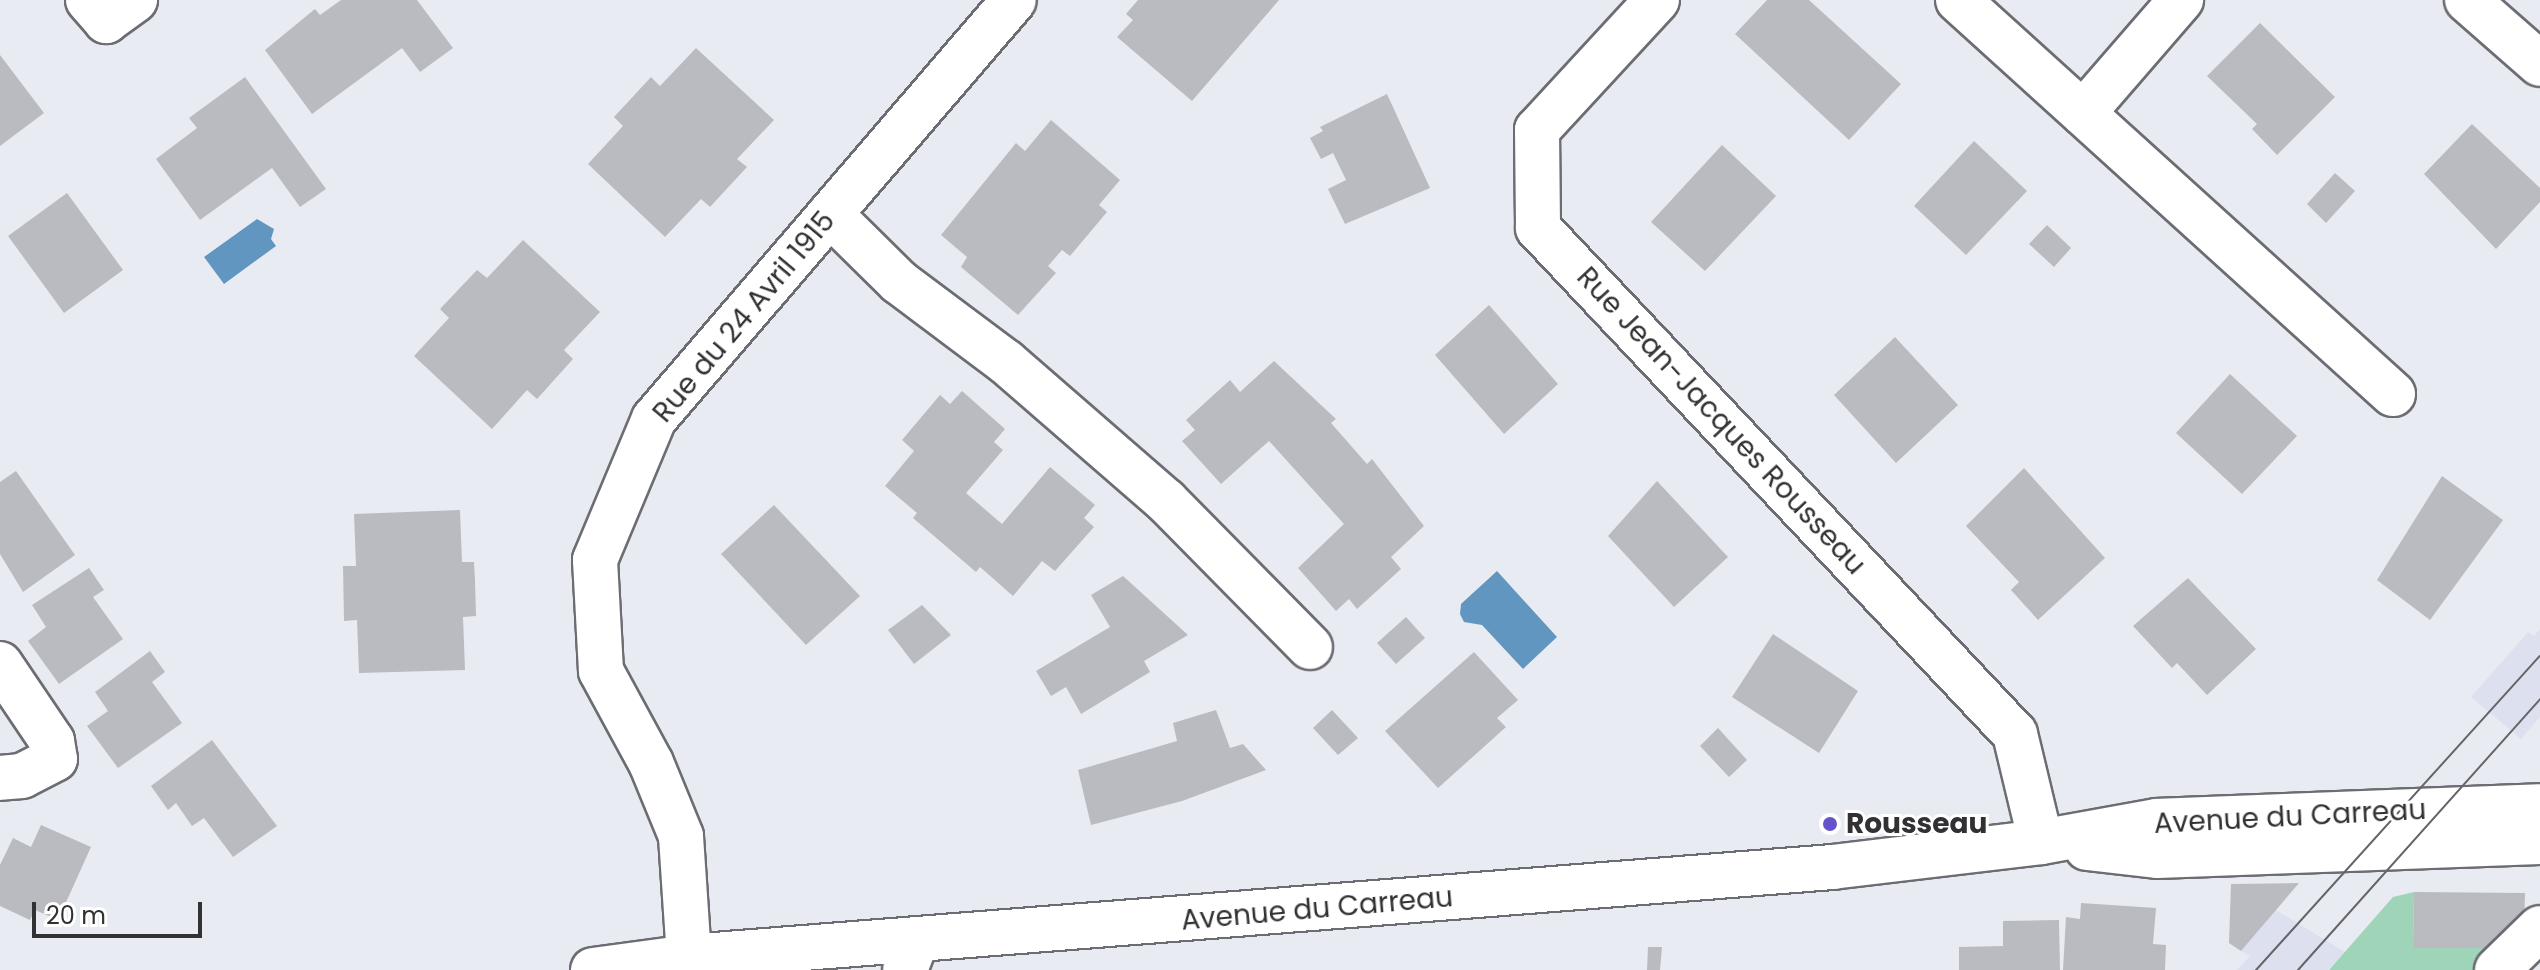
<!DOCTYPE html>
<style>
body{margin:0}
#map{position:relative;width:2540px;height:970px;overflow:hidden;background:#e9ebf2;font-family:Poppins,sans-serif}
div>[style]{position:absolute}
.built>*{inset:0;background:#dde1ef}
.green>*{inset:0;background:#9fd4b9}
.water>*{inset:0;background:#6196c1}
.building>*{inset:0;background:#b9bbc1}
.roads{filter:drop-shadow(2px 0 #6c6d73) drop-shadow(-2px 0 #6c6d73) drop-shadow(0 2px #6c6d73) drop-shadow(0 -2px #6c6d73)}
.minor>*{height:44px;margin:-22px;padding:0 22px;transform-origin:22px;border-radius:22px;background:#fff}
.tertiary>*{height:44px;margin:-22px;padding:0 22px;transform-origin:22px;border-radius:22px;background:#fff}
.tram>*{height:2px;margin:-1px;padding:0 1px;transform-origin:1px;border-radius:1px;background:#656569}
.dots>*{width:22px;height:22px;translate:-50% -50%;box-sizing:border-box;border:4px solid #fff;border-radius:50%}
span{translate:-50% -50%;white-space:nowrap;text-align:center;line-height:1.15;-webkit-text-stroke:6px #fff;paint-order:stroke}
.street-label{font-size:28px;color:#313134}
.poi-label{font-size:28px;color:#313134;font-weight:700}
.left{translate:0 -50%;text-align:left}
.scale{position:absolute;left:32px;top:902px;width:170px;height:36px;box-sizing:border-box;border:4px solid #313134;border-top:0;padding-left:10px;font-size:24px;line-height:28px;white-space:nowrap;color:#313134;-webkit-text-stroke:6px #fff;paint-order:stroke}
</style>
<div id="map">
<div class="built">
<i style="clip-path:polygon(2540px 629px,2540px 717px,2521px 739px,2471px 697px,2528px 632px,2534px 636px)"></i>
<i style="clip-path:polygon(2276px 910px,2345px 952px,2328px 970px,2237px 970px,2250px 956px,2241px 951px)"></i>
</div>
<div class="green">
<i style="clip-path:polygon(2414px 892px,2413px 948px,2503px 948px,2487px 970px,2329px 970px,2393px 897px)"></i>
</div>
<div class="water">
<i style="clip-path:polygon(257px 219px,274px 229px,271px 239px,276px 246px,224px 284px,204px 257px)"></i>
<i style="clip-path:polygon(1497px 571px,1557px 637px,1523px 669px,1482px 625px,1464px 622px,1460px 614px,1461px 604px)"></i>
</div>
<div class="building">
<i style="clip-path:polygon(341px 0,417px 0,453px 48px,420px 72px,402px 48px,312px 114px,265px 50px,315px 9px,320px 15px)"></i>
<i style="clip-path:polygon(1138px 0,1279px 0,1192px 101px,1117px 37px,1133px 20px,1126px 14px)"></i>
<i style="clip-path:polygon(1767px 0,1809px 0,1901px 84px,1849px 140px,1735px 34px)"></i>
<i style="clip-path:polygon(2260px 23px,2335px 97px,2277px 155px,2252px 129px,2257px 124px,2207px 76px)"></i>
<i style="clip-path:polygon(696px 48px,774px 120px,737px 159px,747px 167px,710px 207px,701px 199px,665px 237px,588px 164px,623px 126px,614px 117px,651px 77px,660px 86px)"></i>
<i style="clip-path:polygon(0 55px,44px 113px,0 146px)"></i>
<i style="clip-path:polygon(245px 77px,326px 189px,300px 207px,272px 168px,200px 220px,156px 159px,197px 128px,189px 118px)"></i>
<i style="clip-path:polygon(1387px 94px,1430px 188px,1345px 224px,1328px 189px,1346px 180px,1333px 153px,1321px 159px,1310px 138px,1323px 131px,1320px 127px)"></i>
<i style="clip-path:polygon(1051px 120px,1120px 180px,1099px 205px,1107px 212px,1070px 256px,1062px 250px,1048px 266px,1056px 273px,1018px 315px,961px 267px,967px 257px,941px 235px,1016px 143px,1025px 151px)"></i>
<i style="clip-path:polygon(2472px 124px,2540px 188px,2540px 202px,2496px 249px,2424px 174px)"></i>
<i style="clip-path:polygon(1974px 141px,2027px 191px,1966px 255px,1914px 206px)"></i>
<i style="clip-path:polygon(1722px 145px,1776px 196px,1705px 271px,1651px 222px)"></i>
<i style="clip-path:polygon(2335px 173px,2355px 191px,2326px 223px,2307px 204px)"></i>
<i style="clip-path:polygon(67px 193px,123px 270px,64px 313px,8px 236px)"></i>
<i style="clip-path:polygon(2047px 225px,2071px 248px,2054px 267px,2029px 244px)"></i>
<i style="clip-path:polygon(523px 240px,600px 312px,564px 350px,573px 359px,537px 399px,527px 390px,492px 429px,414px 356px,449px 318px,440px 309px,477px 270px,487px 278px)"></i>
<i style="clip-path:polygon(1489px 305px,1558px 384px,1504px 434px,1435px 355px)"></i>
<i style="clip-path:polygon(1895px 337px,1958px 405px,1896px 463px,1834px 395px)"></i>
<i style="clip-path:polygon(1274px 361px,1336px 419px,1331px 423px,1367px 464px,1372px 459px,1424px 526px,1391px 557px,1401px 569px,1357px 609px,1349px 599px,1336px 611px,1298px 568px,1344px 524px,1269px 441px,1221px 484px,1182px 441px,1195px 430px,1186px 420px,1230px 380px,1240px 392px)"></i>
<i style="clip-path:polygon(2230px 374px,2297px 436px,2242px 494px,2176px 433px)"></i>
<i style="clip-path:polygon(962px 391px,1005px 429px,994px 442px,1003px 450px,966px 493px,1002px 524px,1050px 467px,1095px 505px,1084px 518px,1094px 527px,1055px 571px,1042px 561px,1013px 596px,980px 567px,976px 572px,913px 518px,917px 513px,885px 486px,914px 451px,902px 440px,940px 395px,950px 404px)"></i>
<i style="clip-path:polygon(2024px 468px,2105px 558px,2038px 620px,2011px 590px,2019px 582px,1966px 526px)"></i>
<i style="clip-path:polygon(16px 471px,75px 555px,23px 592px,0 554px,0 482px)"></i>
<i style="clip-path:polygon(2442px 476px,2503px 520px,2430px 620px,2377px 580px)"></i>
<i style="clip-path:polygon(1657px 481px,1728px 557px,1674px 607px,1608px 536px)"></i>
<i style="clip-path:polygon(774px 505px,860px 596px,806px 645px,721px 554px)"></i>
<i style="clip-path:polygon(460px 510px,462px 562px,474px 562px,475px 580px,476px 616px,463px 617px,465px 670px,359px 673px,357px 620px,344px 621px,343px 566px,356px 566px,354px 514px)"></i>
<i style="clip-path:polygon(89px 568px,104px 590px,93px 597px,123px 639px,59px 684px,28px 641px,46px 627px,32px 605px)"></i>
<i style="clip-path:polygon(1123px 576px,1188px 635px,1144px 661px,1150px 672px,1081px 714px,1066px 687px,1051px 696px,1036px 671px,1110px 627px,1091px 595px)"></i>
<i style="clip-path:polygon(2188px 578px,2256px 649px,2207px 695px,2177px 663px,2172px 668px,2133px 626px)"></i>
<i style="clip-path:polygon(922px 605px,951px 635px,914px 664px,888px 630px)"></i>
<i style="clip-path:polygon(1406px 617px,1425px 638px,1396px 664px,1377px 643px)"></i>
<i style="clip-path:polygon(1773px 634px,1858px 691px,1819px 753px,1732px 697px)"></i>
<i style="clip-path:polygon(150px 651px,165px 672px,152px 682px,182px 723px,118px 768px,87px 726px,108px 711px,95px 692px)"></i>
<i style="clip-path:polygon(1474px 652px,1518px 700px,1497px 718px,1506px 727px,1438px 788px,1385px 731px)"></i>
<i style="clip-path:polygon(1216px 710px,1230px 748px,1243px 744px,1266px 770px,1182px 801px,1091px 825px,1078px 770px,1177px 741px,1173px 723px)"></i>
<i style="clip-path:polygon(1332px 710px,1358px 738px,1338px 755px,1313px 728px)"></i>
<i style="clip-path:polygon(1718px 728px,1747px 760px,1729px 777px,1700px 746px)"></i>
<i style="clip-path:polygon(212px 740px,277px 826px,233px 857px,204px 818px,192px 826px,176px 803px,168px 810px,151px 786px)"></i>
<i style="clip-path:polygon(41px 825px,91px 847px,58px 920px,35px 910px,30px 920px,0 906px,0 865px,13px 838px,31px 847px)"></i>
<i style="clip-path:polygon(2299px 883px,2241px 951px,2229px 943px,2231px 884px)"></i>
<i style="clip-path:polygon(2414px 892px,2525px 893px,2524px 926px,2503px 948px,2413px 948px)"></i>
<i style="clip-path:polygon(2081px 903px,2156px 908px,2153px 944px,2166px 945px,2165px 970px,2063px 970px,2066px 917px,2080px 919px)"></i>
<i style="clip-path:polygon(2059px 920px,2060px 970px,1959px 970px,1959px 947px,2003px 946px,2003px 921px)"></i>
<i style="clip-path:polygon(1648px 947px,1662px 947px,1660px 970px,1647px 970px)"></i>
</div>
<div class="roads">
<div class="minor">
<i style="left:88px;top:0;width:28px;rotate:49deg"></i>
<i style="left:106px;top:21px;width:36px;rotate:-36deg"></i>
<i style="left:1657px;top:0;width:177px;rotate:132.7deg"></i>
<i style="left:1537px;top:130px;width:98px;rotate:89.4deg"></i>
<i style="left:1538px;top:228px;width:695px;rotate:46.69deg"></i>
<i style="left:2015px;top:734px;width:111px;rotate:76.5deg"></i>
<i style="left:1958px;top:0;width:587px;rotate:42.17deg"></i>
<i style="left:2467px;top:0;width:97px;rotate:41.2deg"></i>
<i style="left:2083px;top:113px;width:150px;rotate:-49.1deg"></i>
<i style="left:830px;top:214px;width:97px;rotate:44.6deg"></i>
<i style="left:899px;top:282px;width:134px;rotate:36.8deg"></i>
<i style="left:1006px;top:362px;width:212px;rotate:41deg"></i>
<i style="left:1166px;top:501px;width:205px;rotate:45.4deg"></i>
<i style="left:0;top:664px;width:93px;rotate:56deg"></i>
<i style="left:52px;top:741px;width:18px;rotate:81deg"></i>
<i style="left:55px;top:759px;width:37px;rotate:153deg"></i>
<i style="left:22px;top:776px;width:22px;rotate:175deg"></i>
<i style="left:689px;top:957px;width:121px;rotate:-93.8deg"></i>
<i style="left:681px;top:836px;width:79px;rotate:-112.3deg"></i>
<i style="left:651px;top:763px;width:105px;rotate:-118.5deg"></i>
<i style="left:601px;top:671px;width:111px;rotate:-93.1deg"></i>
<i style="left:595px;top:560px;width:153px;rotate:-67.3deg"></i>
<i style="left:654px;top:419px;width:552px;rotate:-49.33deg"></i>
<i style="left:905px;top:970px;width:31px;rotate:-69deg"></i>
<i style="left:2497px;top:970px;width:60px;rotate:-44.3deg"></i>
</div>
<div class="tertiary">
<i style="left:2087px;top:848px;width:70px;rotate:6.5deg"></i>
<i style="left:2157px;top:856px;width:383px;rotate:-2.1deg"></i>
<i style="left:593px;top:970px;width:97px;rotate:-7.7deg"></i>
<i style="left:689px;top:957px;width:1147px;rotate:-4.5deg"></i>
<i style="left:1832px;top:867px;width:210px;rotate:-6.8deg"></i>
<i style="left:2041px;top:842px;width:118px;rotate:-10.3deg"></i>
<i style="left:2157px;top:821px;width:383px;rotate:-2.2deg"></i>
</div>
</div>
<div class="tram">
<i style="left:2256px;top:970px;width:423px;rotate:-47.9deg"></i>
<i style="left:2298px;top:970px;width:363px;rotate:-48.2deg"></i>
</div>
<div class="dots">
<i style="left:1830px;top:824px;background:#6453cc"></i>
</div>
<div class="street-label">
<span style="left:744px;top:317px;rotate:-50deg">Rue du 24 Avril 1915</span>
<span style="left:1721px;top:421px;rotate:47deg">Rue Jean-Jacques Rousseau</span>
<span style="left:2290px;top:817px;rotate:-3deg">Avenue du Carreau</span>
<span style="left:1317px;top:909px;rotate:-5deg">Avenue du Carreau</span>
</div>
<div class="poi-label">
<span class="left" style="left:1846px;top:824px">Rousseau</span>
</div>
<div class="scale">20 m</div>
</div>
